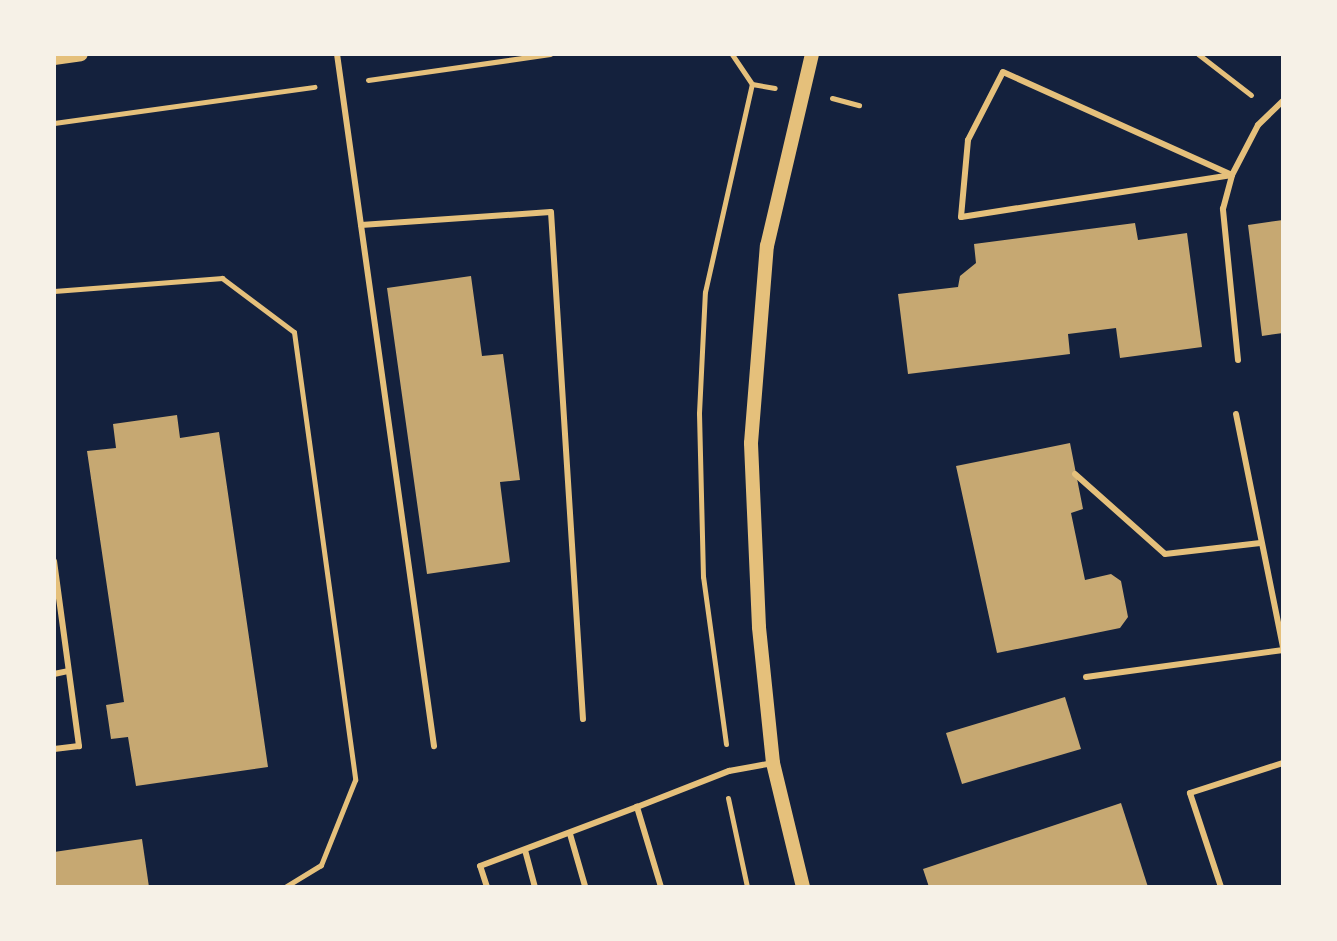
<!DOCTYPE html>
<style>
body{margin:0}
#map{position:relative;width:1337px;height:941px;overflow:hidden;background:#14213d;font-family:"DejaVu Sans",sans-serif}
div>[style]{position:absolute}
.building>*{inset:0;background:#c6a872}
.path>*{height:5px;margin:-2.5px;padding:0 2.5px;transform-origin:2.5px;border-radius:2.5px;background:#e5c07b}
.service>*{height:6px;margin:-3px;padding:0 3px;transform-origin:3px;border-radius:3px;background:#e5c07b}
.tertiary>*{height:14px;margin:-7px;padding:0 7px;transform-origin:7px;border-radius:7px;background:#e5c07b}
span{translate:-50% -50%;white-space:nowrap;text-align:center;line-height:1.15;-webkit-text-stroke:6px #f6f1e7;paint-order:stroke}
.frame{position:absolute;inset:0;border:56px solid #f6f1e7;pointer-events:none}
</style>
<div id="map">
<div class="building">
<i style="clip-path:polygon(1283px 220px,1283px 333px,1262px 336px,1248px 225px)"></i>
<i style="clip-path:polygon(1135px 223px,1138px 240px,1187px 233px,1202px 347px,1120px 358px,1116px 328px,1068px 334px,1070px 354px,908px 374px,898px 294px,958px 287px,960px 276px,976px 263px,974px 244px)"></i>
<i style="clip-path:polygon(471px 276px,482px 356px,503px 354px,520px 480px,500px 482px,510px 562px,427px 574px,387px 288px)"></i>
<i style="clip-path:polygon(177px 415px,180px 438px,219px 432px,268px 767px,136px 786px,128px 737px,111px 739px,106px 705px,124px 702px,87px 451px,116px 448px,113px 424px)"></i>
<i style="clip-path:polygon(1070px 443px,1083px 509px,1071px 513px,1085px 580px,1111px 574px,1121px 581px,1128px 617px,1120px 628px,997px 653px,956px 466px)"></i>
<i style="clip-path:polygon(1065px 697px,1081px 749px,962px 784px,946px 733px)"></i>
<i style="clip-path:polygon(1121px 803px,1148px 887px,929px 887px,923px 869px)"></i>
<i style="clip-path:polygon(142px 839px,149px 887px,54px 887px,54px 852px)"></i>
</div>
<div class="path">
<i style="left:1198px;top:54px;width:67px;rotate:37.7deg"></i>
<i style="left:368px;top:80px;width:184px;rotate:-8.1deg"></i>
<i style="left:752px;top:84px;width:23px;rotate:10deg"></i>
<i style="left:832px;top:98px;width:28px;rotate:15deg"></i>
<i style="left:54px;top:123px;width:263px;rotate:-7.9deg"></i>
<i style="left:54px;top:291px;width:169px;rotate:-4.4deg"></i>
<i style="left:222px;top:278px;width:90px;rotate:36.9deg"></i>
<i style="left:294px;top:332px;width:452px;rotate:82.2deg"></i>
<i style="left:355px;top:780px;width:92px;rotate:111.8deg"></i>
<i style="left:321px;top:865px;width:42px;rotate:148.6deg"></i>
<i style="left:726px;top:744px;width:169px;rotate:-97.8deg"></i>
<i style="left:703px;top:577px;width:164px;rotate:-91.4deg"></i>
<i style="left:699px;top:413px;width:121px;rotate:-87.2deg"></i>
<i style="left:705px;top:292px;width:213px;rotate:-77.3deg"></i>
<i style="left:752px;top:84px;width:36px;rotate:-124deg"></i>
<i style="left:728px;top:798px;width:91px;rotate:77.9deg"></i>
</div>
<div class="service">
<i style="left:337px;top:54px;width:699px;rotate:82.02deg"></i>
<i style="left:1003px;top:72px;width:251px;rotate:24.2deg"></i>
<i style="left:1232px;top:175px;width:274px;rotate:171.2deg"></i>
<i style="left:961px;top:217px;width:77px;rotate:-84.8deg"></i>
<i style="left:968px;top:140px;width:76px;rotate:-62.8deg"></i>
<i style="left:361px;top:225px;width:190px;rotate:-3.9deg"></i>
<i style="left:551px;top:212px;width:508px;rotate:86.39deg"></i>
<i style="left:1238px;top:360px;width:152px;rotate:-95.7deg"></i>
<i style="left:1223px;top:209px;width:35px;rotate:-75deg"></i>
<i style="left:1232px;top:175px;width:56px;rotate:-62.5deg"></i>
<i style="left:1258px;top:125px;width:35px;rotate:-44deg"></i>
<i style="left:1236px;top:414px;width:238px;rotate:78.6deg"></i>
<i style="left:1075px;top:474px;width:120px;rotate:41.6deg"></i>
<i style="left:1165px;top:554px;width:96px;rotate:-6.6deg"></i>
<i style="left:54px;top:561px;width:187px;rotate:82.3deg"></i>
<i style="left:79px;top:746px;width:25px;rotate:173deg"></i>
<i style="left:54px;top:674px;width:14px;rotate:-12deg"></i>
<i style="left:1086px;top:677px;width:199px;rotate:-7.8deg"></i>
<i style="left:570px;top:834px;width:54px;rotate:73.9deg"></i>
<i style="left:525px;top:850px;width:38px;rotate:75deg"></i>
<i style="left:487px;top:887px;width:22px;rotate:-108deg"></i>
<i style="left:480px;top:866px;width:168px;rotate:-20.6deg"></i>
<i style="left:661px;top:887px;width:84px;rotate:-106.7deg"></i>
<i style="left:637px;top:807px;width:99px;rotate:-21.4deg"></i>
<i style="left:729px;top:771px;width:45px;rotate:-10.3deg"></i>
<i style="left:1221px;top:887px;width:99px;rotate:-108.3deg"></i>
<i style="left:1190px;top:793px;width:98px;rotate:-17.9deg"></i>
</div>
<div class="tertiary">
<i style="left:54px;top:58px;width:27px;rotate:-8deg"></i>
<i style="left:803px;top:887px;width:128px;rotate:-103.6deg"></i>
<i style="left:773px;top:763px;width:137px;rotate:-95.9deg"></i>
<i style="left:759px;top:627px;width:184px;rotate:-92.5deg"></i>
<i style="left:751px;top:443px;width:198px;rotate:-85.4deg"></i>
<i style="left:767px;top:246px;width:197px;rotate:-76.8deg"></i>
</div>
<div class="frame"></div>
</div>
